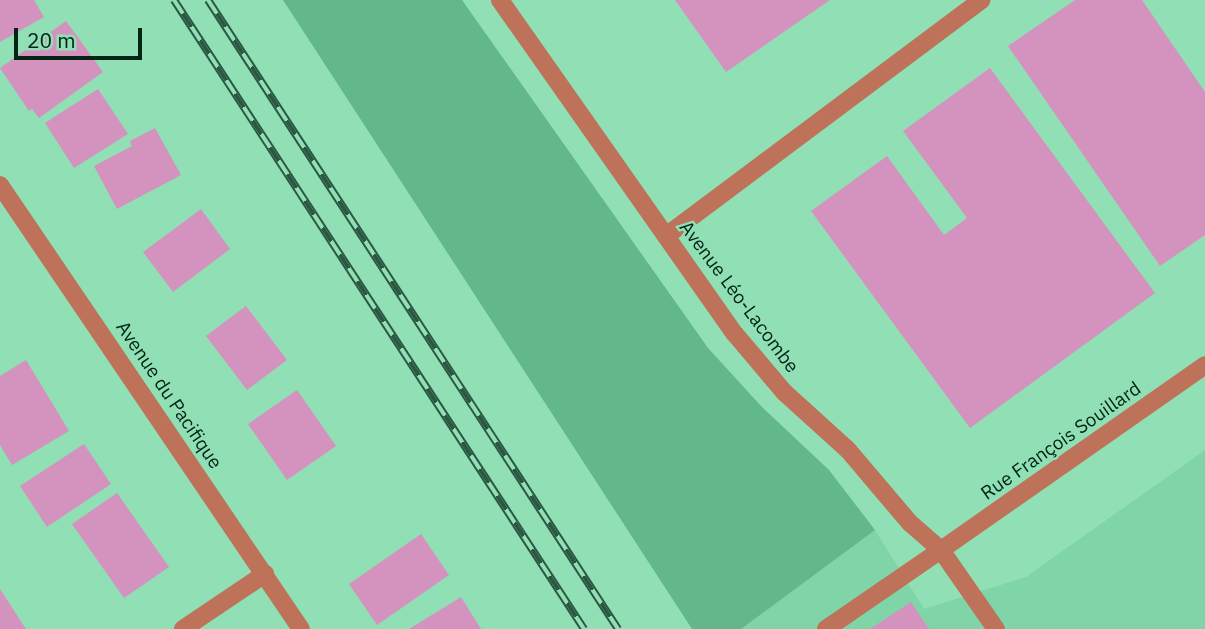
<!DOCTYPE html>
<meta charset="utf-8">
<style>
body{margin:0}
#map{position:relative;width:1205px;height:629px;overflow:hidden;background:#91dfb5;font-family:"IBM Plex Sans",sans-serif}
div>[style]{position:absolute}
.built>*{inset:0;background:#7fd5a8}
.green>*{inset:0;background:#62b78b}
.building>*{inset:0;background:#d492be}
.lane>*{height:18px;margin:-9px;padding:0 9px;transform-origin:9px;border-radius:9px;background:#bd7259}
.street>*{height:18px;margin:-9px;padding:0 9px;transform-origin:9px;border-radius:9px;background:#bd7259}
.rail>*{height:8px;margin-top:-4px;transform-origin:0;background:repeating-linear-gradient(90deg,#91dfb5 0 16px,#2b5842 0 32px);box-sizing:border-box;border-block:2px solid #2b5842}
span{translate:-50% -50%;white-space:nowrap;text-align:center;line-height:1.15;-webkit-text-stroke:5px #91dfb5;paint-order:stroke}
.street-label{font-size:19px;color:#032415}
.scale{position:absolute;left:14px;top:28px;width:128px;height:32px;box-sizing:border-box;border:4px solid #032415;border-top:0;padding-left:9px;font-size:21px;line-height:24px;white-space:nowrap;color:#032415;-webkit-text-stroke:5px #91dfb5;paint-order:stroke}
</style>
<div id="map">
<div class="built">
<i style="clip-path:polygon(1205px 450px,1205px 629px,733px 629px,875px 530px,924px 609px,1026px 577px)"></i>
</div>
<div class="green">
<i style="clip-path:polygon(283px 0,462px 0,708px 348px,761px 406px,829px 470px,875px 530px,741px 629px,692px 629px)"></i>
</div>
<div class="building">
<i style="clip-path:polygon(0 0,34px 0,44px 17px,0 42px)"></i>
<i style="clip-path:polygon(675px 0,830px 0,726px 72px)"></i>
<i style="clip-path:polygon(1075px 0,1142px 0,1205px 92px,1205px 235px,1160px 266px,1008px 46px)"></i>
<i style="clip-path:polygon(66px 21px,103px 72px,39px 118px,32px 109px,29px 111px,0 68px)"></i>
<i style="clip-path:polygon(990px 68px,1155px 293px,970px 428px,811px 211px,887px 156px,944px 235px,967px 218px,903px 131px)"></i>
<i style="clip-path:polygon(98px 89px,128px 134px,74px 168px,45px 123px)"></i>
<i style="clip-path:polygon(155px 128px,181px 175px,117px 209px,94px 166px,132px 146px,130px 141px)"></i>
<i style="clip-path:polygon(201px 209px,230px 249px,173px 292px,143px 252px)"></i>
<i style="clip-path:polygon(246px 306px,287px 360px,247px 390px,206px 336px)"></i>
<i style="clip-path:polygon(26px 360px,69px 431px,12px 465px,0 445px,0 376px)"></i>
<i style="clip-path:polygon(297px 390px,336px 446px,287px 480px,248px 424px)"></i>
<i style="clip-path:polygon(84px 444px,111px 484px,47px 527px,20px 486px)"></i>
<i style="clip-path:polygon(117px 493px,169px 567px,124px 598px,72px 524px)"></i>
<i style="clip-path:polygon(421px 534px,449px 575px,377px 625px,349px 584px)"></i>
<i style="clip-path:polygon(0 589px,26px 629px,0 629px)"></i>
<i style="clip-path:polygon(461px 597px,481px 629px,409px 629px)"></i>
<i style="clip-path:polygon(911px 602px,929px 629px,870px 629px)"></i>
</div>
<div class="lane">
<i style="left:666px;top:236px;width:394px;rotate:-36.8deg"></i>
<i style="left:826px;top:629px;width:140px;rotate:-34.5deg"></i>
</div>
<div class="street">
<i style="left:500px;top:0;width:408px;rotate:54.9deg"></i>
<i style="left:735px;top:334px;width:76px;rotate:49.8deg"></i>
<i style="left:784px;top:392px;width:86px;rotate:42.2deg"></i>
<i style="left:848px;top:450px;width:96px;rotate:49.7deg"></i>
<i style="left:910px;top:523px;width:41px;rotate:41.1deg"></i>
<i style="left:941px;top:550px;width:96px;rotate:55.2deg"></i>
<i style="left:0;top:185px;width:536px;rotate:55.87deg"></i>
<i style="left:941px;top:550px;width:322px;rotate:-35deg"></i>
<i style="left:183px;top:629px;width:99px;rotate:-33.9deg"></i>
</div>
<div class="rail">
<i style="left:174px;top:0;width:751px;rotate:56.9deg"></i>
<i style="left:208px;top:0;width:751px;rotate:56.9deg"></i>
</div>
<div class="street-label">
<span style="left:739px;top:297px;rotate:53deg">Avenue Léo-Lacombe</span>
<span style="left:169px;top:395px;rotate:56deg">Avenue du Pacifique</span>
<span style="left:1061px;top:441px;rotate:-35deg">Rue François Souillard</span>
</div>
<div class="scale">20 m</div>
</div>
